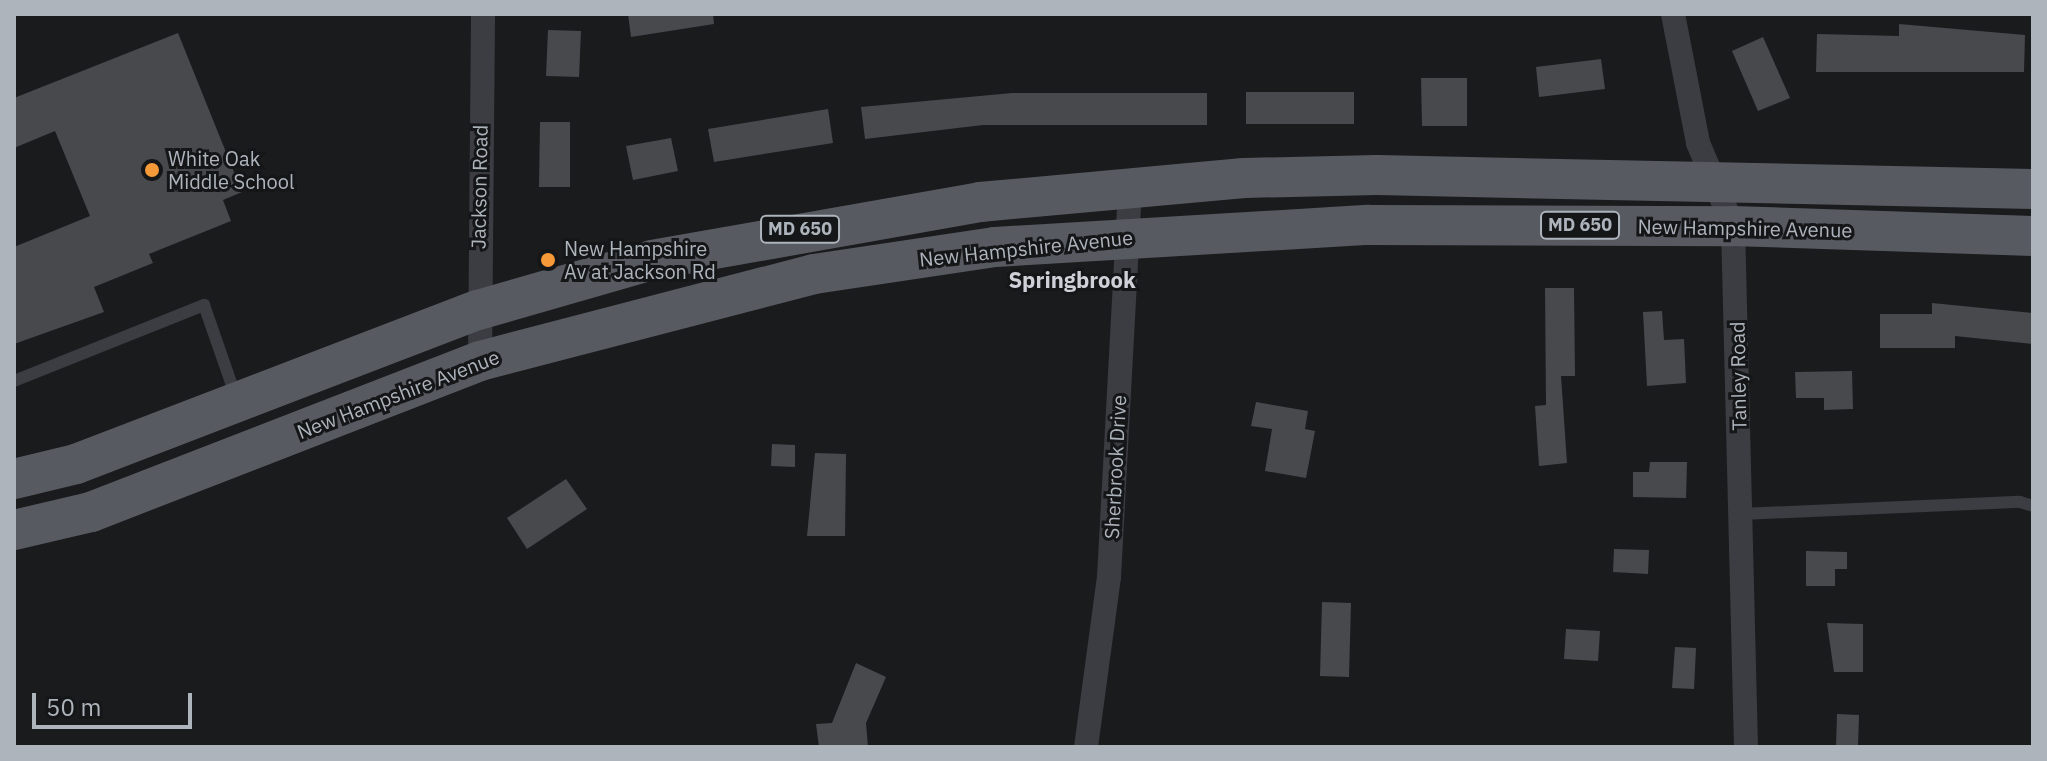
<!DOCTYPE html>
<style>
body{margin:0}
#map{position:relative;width:2047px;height:761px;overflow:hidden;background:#1a1b1d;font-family:"IBM Plex Sans",sans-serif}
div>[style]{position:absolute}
.building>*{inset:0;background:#47494d}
.service>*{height:12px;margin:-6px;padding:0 6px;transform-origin:6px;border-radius:6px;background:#3b3d42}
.minor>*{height:24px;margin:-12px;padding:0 12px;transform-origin:12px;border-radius:12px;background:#3b3d42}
.primary>*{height:40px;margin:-20px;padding:0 20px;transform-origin:20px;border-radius:20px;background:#575b61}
.dots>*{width:22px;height:22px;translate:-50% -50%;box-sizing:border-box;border:4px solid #151618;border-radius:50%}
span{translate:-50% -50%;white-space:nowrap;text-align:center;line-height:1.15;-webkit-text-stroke:6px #151618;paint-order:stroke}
.shield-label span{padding:2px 6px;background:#151618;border:2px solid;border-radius:6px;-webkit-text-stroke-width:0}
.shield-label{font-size:18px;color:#adb4bc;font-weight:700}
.poi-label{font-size:20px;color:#adb4bc}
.left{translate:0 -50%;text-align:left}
.street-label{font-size:20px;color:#adb4bc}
.neighbourhood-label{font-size:22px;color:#ced2d8;font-weight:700}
.frame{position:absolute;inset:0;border:16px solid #adb4bc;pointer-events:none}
.scale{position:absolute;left:32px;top:693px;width:160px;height:36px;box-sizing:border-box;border:4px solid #adb4bc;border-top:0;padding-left:10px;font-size:24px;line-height:28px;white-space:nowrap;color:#adb4bc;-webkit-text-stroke:6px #151618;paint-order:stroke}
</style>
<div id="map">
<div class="building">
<i style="clip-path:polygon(628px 14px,713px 14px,714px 24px,631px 37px)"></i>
<i style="clip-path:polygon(1899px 24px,2025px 35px,2024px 72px,1816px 72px,1817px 34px,1899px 36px)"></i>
<i style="clip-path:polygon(548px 30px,581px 31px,579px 77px,546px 76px)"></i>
<i style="clip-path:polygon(178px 33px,242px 192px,223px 200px,231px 221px,149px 254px,153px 263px,94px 287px,104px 312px,14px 344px,14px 247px,90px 216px,55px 131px,14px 148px,14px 98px)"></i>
<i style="clip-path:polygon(1763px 37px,1790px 98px,1758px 111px,1732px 51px)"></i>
<i style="clip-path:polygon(1601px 59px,1605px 89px,1539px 97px,1536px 67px)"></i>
<i style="clip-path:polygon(1421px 78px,1467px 78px,1467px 126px,1422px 126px)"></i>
<i style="clip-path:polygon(1246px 92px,1354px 92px,1354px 124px,1246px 124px)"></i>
<i style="clip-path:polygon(1012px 93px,1207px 93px,1207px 125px,983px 125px,865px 139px,861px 107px)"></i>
<i style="clip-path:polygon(828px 109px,833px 143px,714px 162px,708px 129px)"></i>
<i style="clip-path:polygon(540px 122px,570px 122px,570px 187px,539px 187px)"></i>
<i style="clip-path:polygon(671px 138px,678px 171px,633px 180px,626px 146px)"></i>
<i style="clip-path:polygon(1545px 288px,1574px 288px,1575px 376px,1561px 376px,1567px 463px,1539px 466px,1535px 406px,1546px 405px)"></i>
<i style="clip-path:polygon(1932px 303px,2033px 313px,2033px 344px,1955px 336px,1955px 348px,1880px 348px,1880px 314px,1932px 314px)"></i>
<i style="clip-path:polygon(1662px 311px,1664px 340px,1684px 339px,1686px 383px,1647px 386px,1643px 312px)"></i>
<i style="clip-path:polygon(1852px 371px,1853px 409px,1824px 410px,1824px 398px,1796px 398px,1795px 372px)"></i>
<i style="clip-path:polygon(1256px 402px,1308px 411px,1305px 429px,1315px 431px,1306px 478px,1265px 471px,1272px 429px,1251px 426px)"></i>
<i style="clip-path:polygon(772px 444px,795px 445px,795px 467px,771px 466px)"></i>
<i style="clip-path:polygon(815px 453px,846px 454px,845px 536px,807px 536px)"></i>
<i style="clip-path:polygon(1650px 462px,1687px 462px,1686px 498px,1633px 497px,1633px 472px,1649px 472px)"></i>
<i style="clip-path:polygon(566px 479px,587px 509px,527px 549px,507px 518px)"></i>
<i style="clip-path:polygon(1614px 549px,1649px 550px,1648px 574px,1613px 572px)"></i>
<i style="clip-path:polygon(1806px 551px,1847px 552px,1847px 569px,1835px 569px,1835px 586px,1806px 586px)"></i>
<i style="clip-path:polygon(1322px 602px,1351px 603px,1349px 677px,1320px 676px)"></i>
<i style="clip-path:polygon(1827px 623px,1863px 624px,1863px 672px,1834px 672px)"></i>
<i style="clip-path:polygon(1566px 629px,1600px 631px,1598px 661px,1564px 659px)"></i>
<i style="clip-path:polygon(1675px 647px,1696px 648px,1694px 689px,1672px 688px)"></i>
<i style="clip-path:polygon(856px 663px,886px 677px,866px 723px,868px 747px,819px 747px,816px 724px,832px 723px)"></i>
<i style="clip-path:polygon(1837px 714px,1859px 715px,1858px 747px,1836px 747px)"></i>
</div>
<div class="service">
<i style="left:14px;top:381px;width:205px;rotate:-21.8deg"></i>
<i style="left:204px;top:305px;width:97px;rotate:70.8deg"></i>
<i style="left:1741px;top:514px;width:279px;rotate:-2.5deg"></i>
<i style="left:2020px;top:502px;width:14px;rotate:17deg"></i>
</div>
<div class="minor">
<i style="left:1673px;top:14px;width:131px;rotate:79deg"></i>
<i style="left:1698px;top:143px;width:90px;rotate:67.1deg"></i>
<i style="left:1733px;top:226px;width:521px;rotate:88.57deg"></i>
<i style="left:480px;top:361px;width:347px;rotate:-89.5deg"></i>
<i style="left:1086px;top:747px;width:172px;rotate:-82.3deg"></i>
<i style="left:1109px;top:577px;width:392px;rotate:-86.9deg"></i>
</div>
<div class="primary">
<i style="left:14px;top:479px;width:64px;rotate:-13.6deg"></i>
<i style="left:76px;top:464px;width:430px;rotate:-21deg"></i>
<i style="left:478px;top:310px;width:181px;rotate:-16deg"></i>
<i style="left:652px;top:260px;width:333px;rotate:-10deg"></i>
<i style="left:980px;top:202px;width:265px;rotate:-5.2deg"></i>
<i style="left:1244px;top:178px;width:133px;rotate:-1.3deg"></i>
<i style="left:1377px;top:175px;width:656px;rotate:1.22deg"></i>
<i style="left:14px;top:530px;width:79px;rotate:-13.2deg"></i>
<i style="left:91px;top:512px;width:417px;rotate:-21.2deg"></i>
<i style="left:480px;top:361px;width:345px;rotate:-14.6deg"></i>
<i style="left:814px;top:274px;width:183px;rotate:-8.5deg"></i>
<i style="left:995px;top:247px;width:374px;rotate:-3.4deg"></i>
<i style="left:1368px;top:225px;width:365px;rotate:0.2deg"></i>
<i style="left:1733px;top:226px;width:300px;rotate:1.9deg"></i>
</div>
<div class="dots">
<i style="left:152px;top:170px;background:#f69a39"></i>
<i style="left:548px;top:260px;background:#f69a39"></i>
</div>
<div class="shield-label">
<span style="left:1580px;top:225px">MD 650</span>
<span style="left:800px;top:229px">MD 650</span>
</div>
<div class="poi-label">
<span class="left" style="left:168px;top:170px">White Oak<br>Middle School</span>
<span class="left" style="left:564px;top:260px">New Hampshire<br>Av at Jackson Rd</span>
</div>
<div class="street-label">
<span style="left:479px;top:187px;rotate:-89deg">Jackson Road</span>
<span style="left:1745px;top:228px;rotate:1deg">New Hampshire Avenue</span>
<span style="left:1026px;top:248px;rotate:-6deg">New Hampshire Avenue</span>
<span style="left:1738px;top:376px;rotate:-91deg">Tanley Road</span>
<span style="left:398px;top:394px;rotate:-21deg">New Hampshire Avenue</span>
<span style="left:1115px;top:467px;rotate:-87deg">Sherbrook Drive</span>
</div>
<div class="neighbourhood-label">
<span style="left:1072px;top:280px">Springbrook</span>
</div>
<div class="frame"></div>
<div class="scale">50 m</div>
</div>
